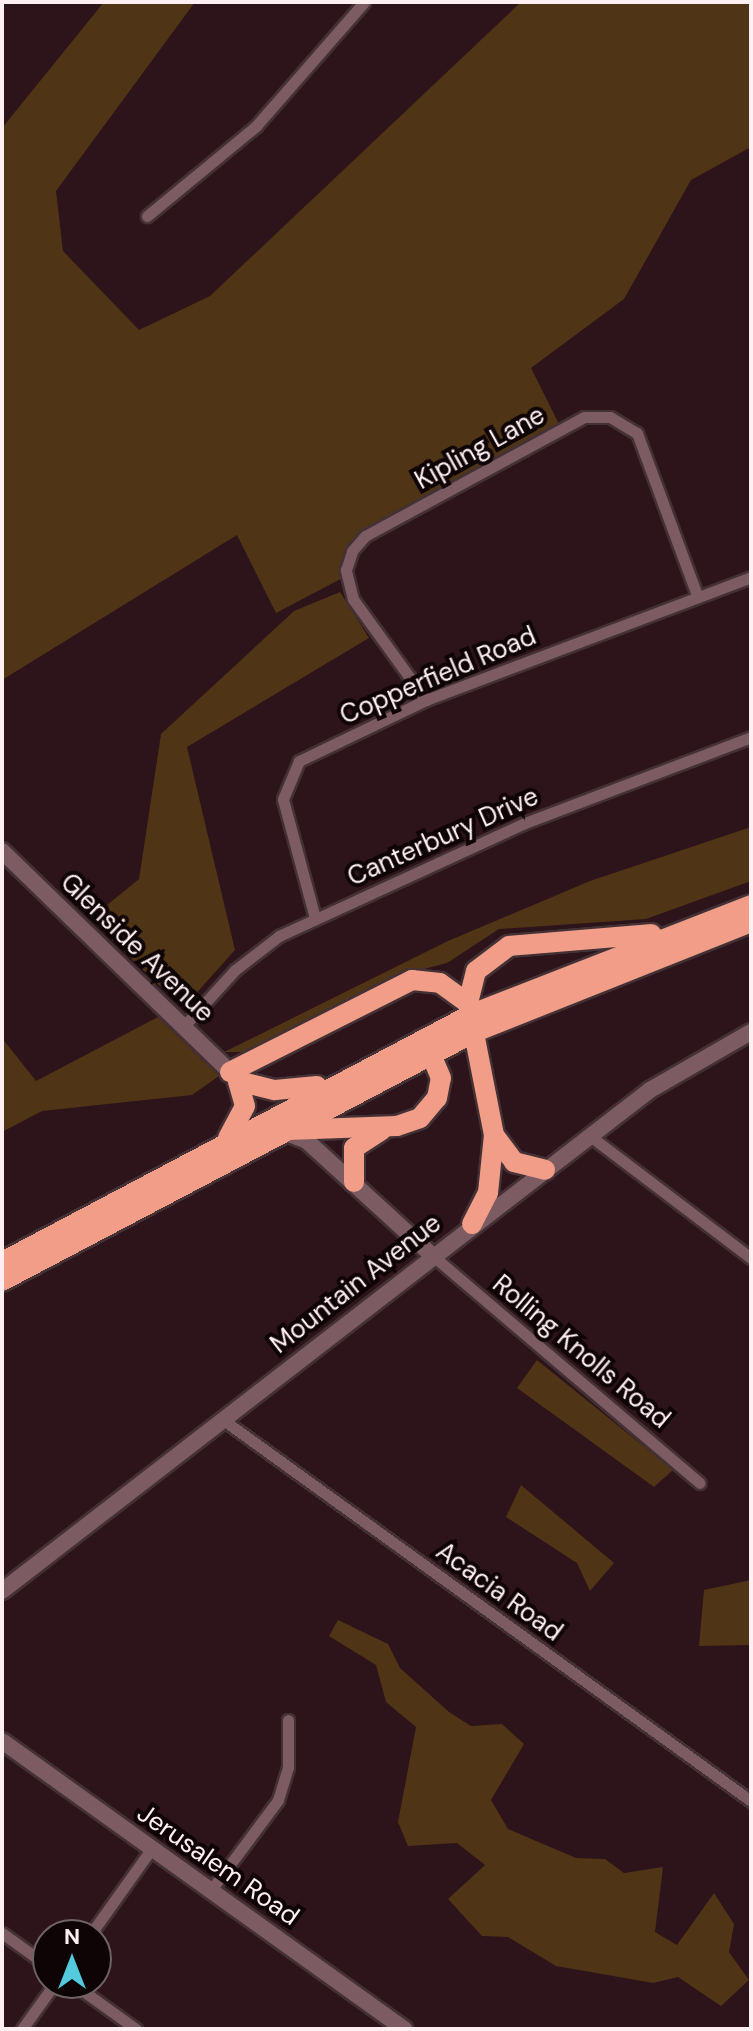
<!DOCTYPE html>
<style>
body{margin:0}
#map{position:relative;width:753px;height:2031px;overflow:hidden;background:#2d131a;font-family:"DM Sans",sans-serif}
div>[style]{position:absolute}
.green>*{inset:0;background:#4f3415}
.roads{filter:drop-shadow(2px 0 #433135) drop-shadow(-2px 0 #433135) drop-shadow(0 2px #433135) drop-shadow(0 -2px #433135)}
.street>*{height:11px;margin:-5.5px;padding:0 5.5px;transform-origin:5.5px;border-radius:5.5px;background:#7c5b62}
.secondary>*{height:16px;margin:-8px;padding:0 8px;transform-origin:8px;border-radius:8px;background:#7c5b62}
.highway>*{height:20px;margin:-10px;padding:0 10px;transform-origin:10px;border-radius:10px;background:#f19d87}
span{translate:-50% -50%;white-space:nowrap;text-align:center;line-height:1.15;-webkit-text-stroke:8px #0e0406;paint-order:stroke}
.street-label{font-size:26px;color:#ffeff2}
.frame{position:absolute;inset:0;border:4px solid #ffeff2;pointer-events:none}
.north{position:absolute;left:32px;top:1919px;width:80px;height:80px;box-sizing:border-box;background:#0e0406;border:2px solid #6e6264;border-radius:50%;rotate:0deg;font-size:22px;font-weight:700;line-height:32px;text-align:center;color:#ffeff2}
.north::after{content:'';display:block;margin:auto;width:28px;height:36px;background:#54cadd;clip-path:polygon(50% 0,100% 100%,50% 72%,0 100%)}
</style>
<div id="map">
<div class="green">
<i style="clip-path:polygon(104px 2px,195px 2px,56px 191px,63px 251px,139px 330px,210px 296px,521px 2px,751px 2px,751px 147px,691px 180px,624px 299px,531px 368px,565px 436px,365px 538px,352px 573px,276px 613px,237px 535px,2px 680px,2px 128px)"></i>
<i style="clip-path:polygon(340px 592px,369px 638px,187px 747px,235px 950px,183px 1008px,90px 919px,139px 879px,161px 734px,294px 611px)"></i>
<i style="clip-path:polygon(751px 827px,751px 881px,646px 919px,499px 929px,447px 963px,409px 973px,252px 1052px,224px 1052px,448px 941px,590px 881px)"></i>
<i style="clip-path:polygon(158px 1017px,219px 1076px,192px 1095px,42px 1111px,2px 1132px,2px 1038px,36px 1081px)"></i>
<i style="clip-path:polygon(537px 1360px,673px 1470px,654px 1487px,517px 1388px)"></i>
<i style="clip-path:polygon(521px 1485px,614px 1563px,590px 1591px,577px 1563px,506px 1517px)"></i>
<i style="clip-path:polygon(751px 1580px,751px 1645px,699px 1646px,704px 1590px)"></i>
<i style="clip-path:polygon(338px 1620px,388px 1644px,400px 1668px,449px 1712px,471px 1726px,502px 1724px,524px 1744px,491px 1800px,508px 1829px,576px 1858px,605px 1859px,624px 1873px,663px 1867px,655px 1932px,677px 1945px,714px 1893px,734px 1924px,729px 1952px,749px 1980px,721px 2006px,678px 1977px,653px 1983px,556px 1966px,508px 1937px,482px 1936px,448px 1899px,485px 1865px,457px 1843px,408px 1846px,398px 1822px,416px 1727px,386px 1702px,376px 1665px,329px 1636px)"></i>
</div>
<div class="roads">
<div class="street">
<i style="left:147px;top:216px;width:141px;rotate:-39.5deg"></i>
<i style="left:256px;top:126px;width:164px;rotate:-48.9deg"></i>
<i style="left:426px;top:700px;width:125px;rotate:-125.9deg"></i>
<i style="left:353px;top:599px;width:30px;rotate:-104deg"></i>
<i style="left:346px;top:570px;width:20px;rotate:-72deg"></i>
<i style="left:352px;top:551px;width:20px;rotate:-49deg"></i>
<i style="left:365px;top:536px;width:249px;rotate:-28.5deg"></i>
<i style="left:584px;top:417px;width:26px"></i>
<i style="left:610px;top:417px;width:31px;rotate:31deg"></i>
<i style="left:637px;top:433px;width:173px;rotate:69.7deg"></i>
<i style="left:315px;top:918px;width:123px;rotate:-105.1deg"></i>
<i style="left:283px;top:799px;width:41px;rotate:-67.2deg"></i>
<i style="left:299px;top:761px;width:141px;rotate:-25.7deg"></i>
<i style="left:426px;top:700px;width:347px;rotate:-20.7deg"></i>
<i style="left:184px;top:1026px;width:76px;rotate:-47.7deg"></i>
<i style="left:235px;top:970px;width:56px;rotate:-37.7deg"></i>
<i style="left:279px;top:936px;width:271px;rotate:-24.7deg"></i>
<i style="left:525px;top:823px;width:242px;rotate:-20.8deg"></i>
<i style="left:590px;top:1136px;width:202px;rotate:37.2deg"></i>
<i style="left:433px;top:1256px;width:350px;rotate:40.4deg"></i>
<i style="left:222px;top:1419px;width:653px;rotate:35.83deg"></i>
<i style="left:211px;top:1890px;width:112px;rotate:-53.3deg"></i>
<i style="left:278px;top:1800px;width:34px;rotate:-73deg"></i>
<i style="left:288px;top:1767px;width:47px;rotate:-90deg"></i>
<i style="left:2px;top:1933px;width:57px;rotate:35.7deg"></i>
<i style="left:90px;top:1935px;width:107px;rotate:-54.5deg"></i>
<i style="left:72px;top:1983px;width:79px;rotate:35.7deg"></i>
<i style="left:22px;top:2029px;width:57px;rotate:-54.3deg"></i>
</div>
<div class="secondary">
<i style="left:2px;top:851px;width:326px;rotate:44.1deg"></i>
<i style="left:284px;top:1132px;width:25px;rotate:21deg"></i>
<i style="left:307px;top:1141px;width:171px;rotate:42.4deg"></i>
<i style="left:2px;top:1591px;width:819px;rotate:-37.71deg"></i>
<i style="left:650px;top:1090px;width:116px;rotate:-29.9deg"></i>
<i style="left:2px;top:1741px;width:495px;rotate:35.6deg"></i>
</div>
<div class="highway">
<i style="left:230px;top:1072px;width:204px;rotate:-26.8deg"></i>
<i style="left:412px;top:980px;width:28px;rotate:6deg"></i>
<i style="left:440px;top:983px;width:34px;rotate:36deg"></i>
<i style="left:238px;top:1081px;width:38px;rotate:14deg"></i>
<i style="left:275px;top:1090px;width:42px;rotate:-5.4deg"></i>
<i style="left:287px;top:1130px;width:110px;rotate:-2.1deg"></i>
<i style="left:397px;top:1126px;width:24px;rotate:-19deg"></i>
<i style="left:420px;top:1118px;width:26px;rotate:-50deg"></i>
<i style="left:437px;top:1098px;width:20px;rotate:-79deg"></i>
<i style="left:441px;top:1078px;width:36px;rotate:-113deg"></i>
<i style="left:494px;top:1135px;width:34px;rotate:53deg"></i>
<i style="left:514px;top:1162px;width:32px;rotate:14deg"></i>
<i style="left:228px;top:1138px;width:36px;rotate:-62deg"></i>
<i style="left:245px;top:1106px;width:26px;rotate:-106deg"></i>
<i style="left:354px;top:1182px;width:34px;rotate:-90deg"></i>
<i style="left:354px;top:1148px;width:33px;rotate:-33deg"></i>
<i style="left:472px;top:1224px;width:35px;rotate:-63deg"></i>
<i style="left:488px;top:1193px;width:58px;rotate:-84.1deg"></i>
<i style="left:494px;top:1135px;width:135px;rotate:-101.1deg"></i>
<i style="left:468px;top:1003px;width:33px;rotate:-76deg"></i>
<i style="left:476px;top:971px;width:41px;rotate:-37.1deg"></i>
<i style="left:509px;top:946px;width:143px;rotate:-4.8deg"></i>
<i style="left:2px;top:1262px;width:531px;rotate:-27.82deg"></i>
<i style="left:472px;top:1014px;width:300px;rotate:-21.3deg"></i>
<i style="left:2px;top:1281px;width:535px;rotate:-27.76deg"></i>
<i style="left:475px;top:1032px;width:297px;rotate:-21.7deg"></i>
</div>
</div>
<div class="street-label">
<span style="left:480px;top:448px;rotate:-29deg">Kipling Lane</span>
<span style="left:438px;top:676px;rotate:-23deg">Copperfield Road</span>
<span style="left:443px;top:837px;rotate:-24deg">Canterbury Drive</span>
<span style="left:137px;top:948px;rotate:44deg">Glenside Avenue</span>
<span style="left:356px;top:1284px;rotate:-38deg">Mountain Avenue</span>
<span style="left:581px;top:1352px;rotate:40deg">Rolling Knolls Road</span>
<span style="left:499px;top:1592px;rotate:36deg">Acacia Road</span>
<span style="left:218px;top:1865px;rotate:35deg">Jerusalem Road</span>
</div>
<div class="frame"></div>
<div class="north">N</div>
</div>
